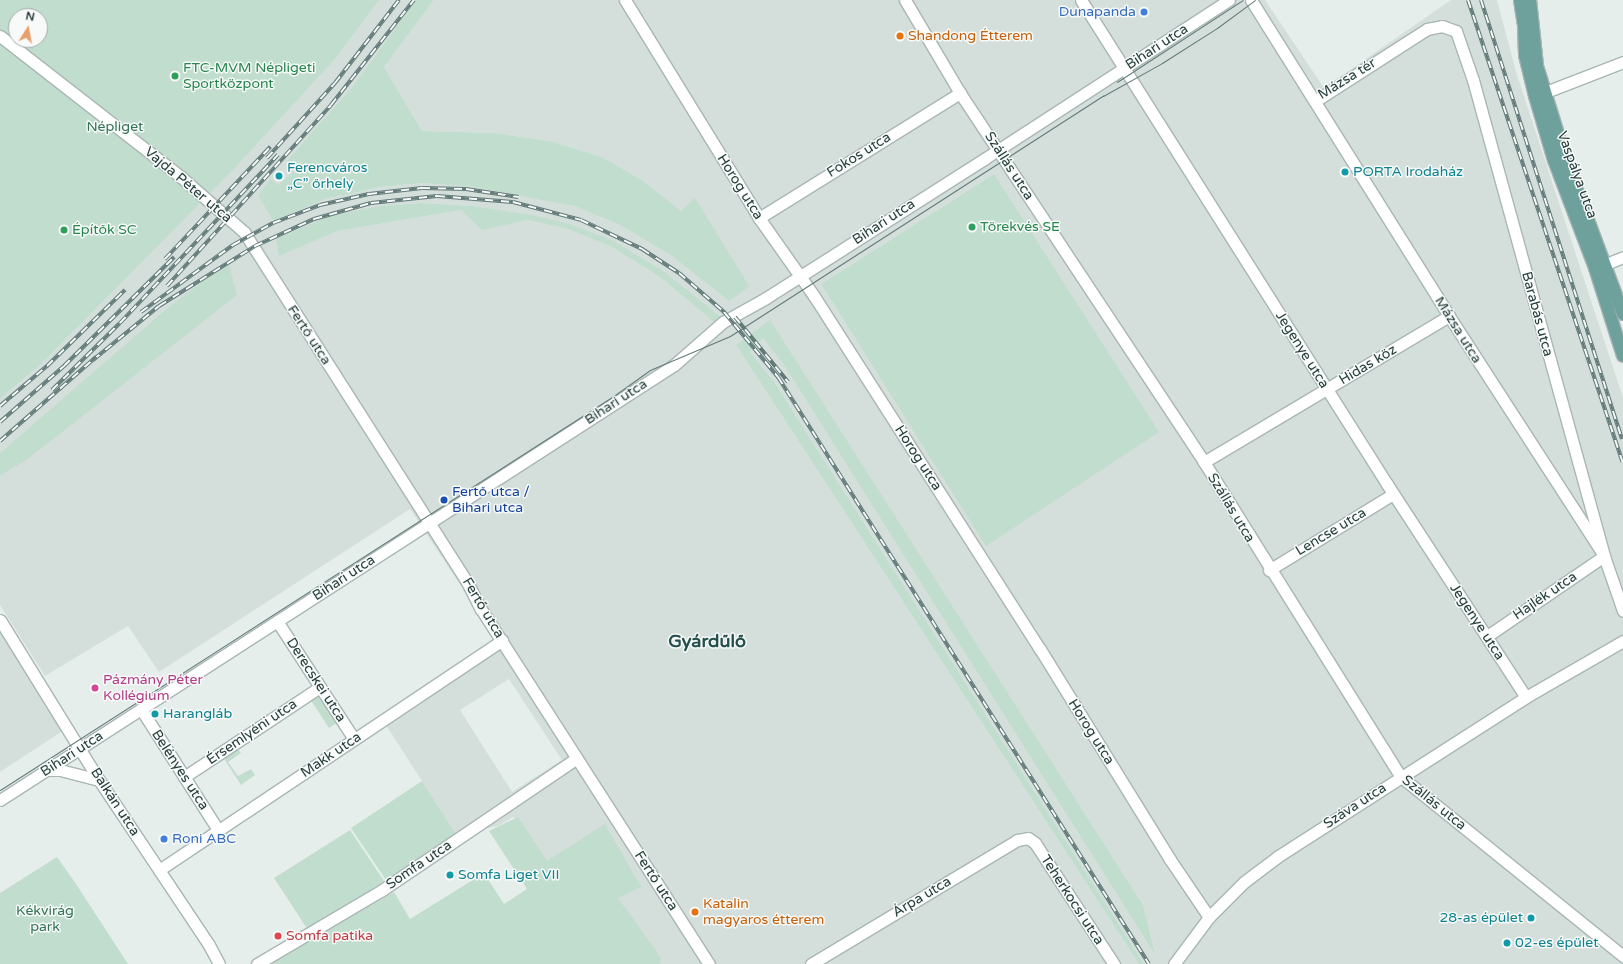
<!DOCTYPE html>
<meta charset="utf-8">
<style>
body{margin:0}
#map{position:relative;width:1623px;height:964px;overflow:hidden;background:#e6eeec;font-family:"Varela Round",sans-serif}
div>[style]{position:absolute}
.built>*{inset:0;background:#d4dedb}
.green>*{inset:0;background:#c1ddce}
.roads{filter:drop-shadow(1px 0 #a9b6b4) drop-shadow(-1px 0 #a9b6b4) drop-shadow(0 1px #a9b6b4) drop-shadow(0 -1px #a9b6b4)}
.minor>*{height:11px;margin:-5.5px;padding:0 5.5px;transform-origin:5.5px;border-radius:5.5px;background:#fff}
.major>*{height:12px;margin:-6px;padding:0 6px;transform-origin:6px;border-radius:6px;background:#6ea09c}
.tram>*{height:1px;margin:-0.5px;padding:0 0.5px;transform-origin:0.5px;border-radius:0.5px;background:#617a78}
.rail>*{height:4px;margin-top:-2px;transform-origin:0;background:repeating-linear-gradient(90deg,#f7faf9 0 8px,#617a78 0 16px);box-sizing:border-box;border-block:1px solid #617a78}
.dots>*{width:11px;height:11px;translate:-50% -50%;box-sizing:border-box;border:2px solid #f7faf9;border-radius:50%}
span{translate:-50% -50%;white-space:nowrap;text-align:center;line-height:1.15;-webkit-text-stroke:3px #f7faf9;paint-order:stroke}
.shop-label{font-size:14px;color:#366cbe}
.right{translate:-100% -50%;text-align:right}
.left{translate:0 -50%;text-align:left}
.food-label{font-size:14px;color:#c56008}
.street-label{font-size:14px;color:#263f3d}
.leisure-label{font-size:14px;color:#27864d}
.park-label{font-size:14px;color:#337357}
.culture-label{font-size:14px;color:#0d838f}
.transit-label{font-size:14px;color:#164399}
.hotel-label{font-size:14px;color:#b23c85}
.health-label{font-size:14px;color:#be3a42}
.district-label{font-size:18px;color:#23504d;font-weight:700}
.north{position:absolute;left:8px;top:8px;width:40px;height:40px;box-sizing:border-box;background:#f7faf9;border:1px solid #a3afae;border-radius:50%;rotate:11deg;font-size:11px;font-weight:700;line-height:16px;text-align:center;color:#263f3d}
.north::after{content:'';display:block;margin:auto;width:14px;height:18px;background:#e89f6a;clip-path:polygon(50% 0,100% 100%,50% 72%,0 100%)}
</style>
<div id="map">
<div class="built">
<i style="clip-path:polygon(evenodd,379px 0,416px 0,353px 86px,288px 161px,295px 170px,278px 185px,271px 179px,272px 221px,325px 199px,381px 187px,422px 183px,475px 187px,530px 196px,574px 206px,620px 225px,669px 254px,729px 301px,695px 199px,681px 211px,642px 180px,602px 157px,550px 141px,493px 133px,422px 131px,384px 67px,434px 0,1265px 0,1324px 88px,1451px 0,1497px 0,1516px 72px,1623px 398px,1623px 964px,1144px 964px,775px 383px,750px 352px,763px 337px,784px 365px,1156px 954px,1143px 905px,770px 321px,736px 345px,1139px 964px,413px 964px,538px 893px,538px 858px,513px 817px,498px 826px,456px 834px,386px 725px,500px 645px,410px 509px,159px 672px,128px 626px,45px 676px,0 605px,0 476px,25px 461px,229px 265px,206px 279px,0 453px,0 399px,40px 365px,234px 169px,336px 58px,379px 0,994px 174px,987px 546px,821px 284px,994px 174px,379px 0,421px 203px,473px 206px,527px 214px,614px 241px,662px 270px,721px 317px,715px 323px,660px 277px,612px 247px,568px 229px,527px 220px,482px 229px,461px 210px,338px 231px,279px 256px,381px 206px,421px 203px,379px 0,509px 679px,562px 760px,512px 792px,460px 710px,509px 679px)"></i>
<i style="clip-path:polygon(0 626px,64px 730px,0 772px)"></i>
</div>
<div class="green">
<i style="clip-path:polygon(evenodd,0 0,379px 0,336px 58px,234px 169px,40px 365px,0 399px,0 0,16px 16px,40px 16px,40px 40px,16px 40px,16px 16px)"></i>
<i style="clip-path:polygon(416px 0,434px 0,384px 67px,422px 131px,494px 133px,550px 141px,602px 157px,642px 180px,681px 211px,695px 198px,749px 286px,729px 301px,669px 254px,620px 225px,574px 206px,475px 187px,422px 183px,381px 187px,325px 199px,273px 221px,258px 195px,271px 179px,278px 185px,295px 170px,287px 161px,353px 86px)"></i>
<i style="clip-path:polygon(994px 174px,1159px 432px,986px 546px,821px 284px)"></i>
<i style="clip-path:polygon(421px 203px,473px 206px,527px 214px,570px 224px,614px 241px,662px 270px,721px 317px,715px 323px,660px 277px,612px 247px,568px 229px,527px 220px,482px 230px,461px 210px,338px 231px,279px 256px,276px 239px,327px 217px,381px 206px)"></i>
<i style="clip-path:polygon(229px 265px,237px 295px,25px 461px,0 476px,0 453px,163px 312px,206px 279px)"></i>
<i style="clip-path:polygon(770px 320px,1143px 905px,1156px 956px,784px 365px,763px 338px,750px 352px,775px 383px,1144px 964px,1139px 964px,736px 345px)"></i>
<i style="clip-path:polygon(321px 692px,340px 721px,329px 728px,310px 699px)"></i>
<i style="clip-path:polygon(237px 748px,241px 753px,228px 762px,238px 776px,251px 769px,255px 775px,241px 785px,223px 757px)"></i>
<i style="clip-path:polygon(422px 781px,456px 834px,386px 880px,351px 828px)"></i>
<i style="clip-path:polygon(518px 817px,547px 861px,605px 824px,641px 887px,618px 898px,661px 958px,660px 964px,257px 964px,316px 937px,394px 892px,410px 919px,484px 873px,504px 904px,527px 889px,489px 831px)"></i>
<i style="clip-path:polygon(350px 830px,384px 881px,308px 930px,274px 878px)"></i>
<i style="clip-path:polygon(57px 857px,76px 884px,128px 964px,0 964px,0 893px)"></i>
</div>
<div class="roads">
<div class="minor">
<i style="left:625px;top:0;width:256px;rotate:58.4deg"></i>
<i style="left:759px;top:218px;width:95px;rotate:54.8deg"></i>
<i style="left:814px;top:296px;width:419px;rotate:57.4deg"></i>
<i style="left:1040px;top:649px;width:246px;rotate:58.3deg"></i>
<i style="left:1169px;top:858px;width:71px;rotate:55.9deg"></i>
<i style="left:905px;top:0;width:108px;rotate:59.4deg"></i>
<i style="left:960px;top:93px;width:442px;rotate:56.5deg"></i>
<i style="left:1204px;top:462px;width:370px;rotate:58deg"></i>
<i style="left:1400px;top:776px;width:287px;rotate:38.9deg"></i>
<i style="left:1081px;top:0;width:573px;rotate:57.7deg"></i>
<i style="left:1387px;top:484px;width:254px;rotate:56.9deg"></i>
<i style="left:1251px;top:0;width:373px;rotate:57.9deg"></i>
<i style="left:1449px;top:316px;width:286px;rotate:57.1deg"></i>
<i style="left:1604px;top:556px;width:142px;rotate:145.6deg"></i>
<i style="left:0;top:36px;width:229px;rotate:37.9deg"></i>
<i style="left:181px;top:177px;width:84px;rotate:41.1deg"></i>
<i style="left:244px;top:232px;width:415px;rotate:57.5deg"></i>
<i style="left:467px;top:582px;width:30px;rotate:63deg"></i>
<i style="left:481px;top:609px;width:422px;rotate:57.3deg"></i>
<i style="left:1538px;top:95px;width:91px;rotate:-21.2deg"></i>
<i style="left:1315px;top:101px;width:133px;rotate:-32.7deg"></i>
<i style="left:1427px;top:29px;width:15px;rotate:-11deg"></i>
<i style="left:1442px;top:26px;width:15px;rotate:20deg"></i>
<i style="left:1456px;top:31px;width:52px;rotate:70.9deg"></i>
<i style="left:1473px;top:80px;width:494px;rotate:74.6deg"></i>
<i style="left:1604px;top:556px;width:58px;rotate:70.9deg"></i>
<i style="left:759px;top:218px;width:237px;rotate:-31.9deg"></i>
<i style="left:1606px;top:264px;width:18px;rotate:-22deg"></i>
<i style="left:1204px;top:462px;width:285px;rotate:-30.8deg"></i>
<i style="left:1269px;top:570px;width:145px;rotate:-31.5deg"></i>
<i style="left:0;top:620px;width:188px;rotate:58.3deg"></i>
<i style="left:99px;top:780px;width:198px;rotate:56.3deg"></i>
<i style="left:209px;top:945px;width:21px;rotate:62deg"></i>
<i style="left:277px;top:621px;width:141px;rotate:56.9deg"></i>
<i style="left:141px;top:709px;width:143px;rotate:57.5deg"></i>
<i style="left:47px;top:770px;width:13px"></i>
<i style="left:60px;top:770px;width:40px;rotate:14.4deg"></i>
<i style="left:184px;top:777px;width:163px;rotate:-33.5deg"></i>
<i style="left:0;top:800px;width:802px;rotate:-32.84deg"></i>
<i style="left:674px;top:365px;width:65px;rotate:-41.3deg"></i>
<i style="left:723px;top:322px;width:49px;rotate:-29.2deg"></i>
<i style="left:766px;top:298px;width:259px;rotate:-32.5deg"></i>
<i style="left:984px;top:159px;width:292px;rotate:-33deg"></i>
<i style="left:159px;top:870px;width:413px;rotate:-33.8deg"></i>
<i style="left:257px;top:964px;width:145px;rotate:-30.6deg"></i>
<i style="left:382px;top:890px;width:235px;rotate:-34.1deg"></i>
<i style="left:811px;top:964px;width:240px;rotate:-31deg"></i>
<i style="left:1017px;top:840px;width:11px;rotate:-10deg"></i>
<i style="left:1028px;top:838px;width:9px;rotate:36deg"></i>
<i style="left:1035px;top:843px;width:145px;rotate:56.9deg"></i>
<i style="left:1174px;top:964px;width:59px;rotate:-53.3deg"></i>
<i style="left:1209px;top:917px;width:49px;rotate:-45deg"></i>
<i style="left:1244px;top:882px;width:41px;rotate:-37.1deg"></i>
<i style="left:1277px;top:857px;width:296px;rotate:-32.7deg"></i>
<i style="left:1526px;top:697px;width:112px;rotate:-30deg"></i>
</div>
<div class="major">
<i style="left:1520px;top:0;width:25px;rotate:81deg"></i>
<i style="left:1524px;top:25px;width:30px;rotate:88deg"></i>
<i style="left:1525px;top:55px;width:42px;rotate:76.3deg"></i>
<i style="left:1535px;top:96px;width:67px;rotate:73.5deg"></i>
<i style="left:1554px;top:160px;width:116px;rotate:69.2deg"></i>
<i style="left:1595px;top:268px;width:92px;rotate:72.3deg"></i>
<i style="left:1530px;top:0;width:66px;rotate:83.9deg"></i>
<i style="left:1537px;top:66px;width:105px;rotate:72.8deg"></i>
<i style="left:1568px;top:166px;width:158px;rotate:69.6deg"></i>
</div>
</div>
<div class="tram">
<i style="left:1117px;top:82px;width:150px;rotate:-33.1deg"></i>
<i style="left:0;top:790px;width:731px;rotate:-32.71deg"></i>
<i style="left:615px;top:395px;width:43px;rotate:-35.5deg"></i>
<i style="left:650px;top:370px;width:87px;rotate:-23deg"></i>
<i style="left:730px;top:336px;width:444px;rotate:-32.8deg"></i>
<i style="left:1103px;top:96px;width:68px;rotate:-29.2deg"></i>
<i style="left:1162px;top:63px;width:65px;rotate:-32.5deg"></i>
<i style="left:1217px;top:28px;width:47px;rotate:-36.4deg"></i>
</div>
<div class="rail">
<i style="left:1468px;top:0;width:487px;rotate:71.5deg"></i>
<i style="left:1481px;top:0;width:461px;rotate:72.2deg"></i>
<i style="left:267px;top:158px;width:101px;rotate:-47.8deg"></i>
<i style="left:335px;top:83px;width:105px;rotate:-52.4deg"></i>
<i style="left:165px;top:259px;width:154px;rotate:-46.8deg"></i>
<i style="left:167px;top:286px;width:244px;rotate:-47.8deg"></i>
<i style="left:331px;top:105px;width:134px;rotate:-51.7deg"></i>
<i style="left:141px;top:312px;width:114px;rotate:-36.1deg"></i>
<i style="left:233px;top:245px;width:46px;rotate:-28.8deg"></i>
<i style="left:273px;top:223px;width:50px;rotate:-21deg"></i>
<i style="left:320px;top:205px;width:50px;rotate:-12.7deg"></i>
<i style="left:369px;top:194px;width:53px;rotate:-6.5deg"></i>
<i style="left:422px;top:188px;width:44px;rotate:1.3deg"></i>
<i style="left:466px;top:189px;width:53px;rotate:8.7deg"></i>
<i style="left:735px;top:317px;width:84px;rotate:50.8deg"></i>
<i style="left:93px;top:360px;width:85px;rotate:-39.3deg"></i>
<i style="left:159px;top:306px;width:113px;rotate:-32deg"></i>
<i style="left:255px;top:246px;width:65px;rotate:-24.6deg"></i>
<i style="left:314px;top:219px;width:59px;rotate:-15.7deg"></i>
<i style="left:371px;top:203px;width:66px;rotate:-6.1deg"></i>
<i style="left:437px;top:196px;width:76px;rotate:4.5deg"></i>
<i style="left:513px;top:202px;width:70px;rotate:14.8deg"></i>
<i style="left:581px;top:220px;width:68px;rotate:25.4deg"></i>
<i style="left:642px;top:249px;width:44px;rotate:33deg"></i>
<i style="left:679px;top:273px;width:60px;rotate:40.9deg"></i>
<i style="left:724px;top:312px;width:85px;rotate:50.3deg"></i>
<i style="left:778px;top:377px;width:694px;rotate:57.71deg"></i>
<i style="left:52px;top:390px;width:95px;rotate:-44.6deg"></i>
<i style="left:120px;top:323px;width:231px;rotate:-46.8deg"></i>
<i style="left:0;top:406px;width:62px;rotate:-40.4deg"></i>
<i style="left:47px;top:366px;width:109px;rotate:-44.3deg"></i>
<i style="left:0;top:422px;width:85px;rotate:-41.2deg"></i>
<i style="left:64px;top:366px;width:155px;rotate:-44.7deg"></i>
<i style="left:0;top:441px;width:128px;rotate:-41.2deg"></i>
</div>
<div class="dots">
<i style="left:1144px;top:12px;background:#3f7fe0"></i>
<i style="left:900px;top:36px;background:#e8710a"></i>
<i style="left:175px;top:76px;background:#2e9e5b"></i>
<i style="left:1345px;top:172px;background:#0f9aa8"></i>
<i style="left:279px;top:176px;background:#0f9aa8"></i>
<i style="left:972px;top:227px;background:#2e9e5b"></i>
<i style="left:64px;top:230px;background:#2e9e5b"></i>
<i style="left:444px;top:500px;background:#1a4fb4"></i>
<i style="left:95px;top:688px;background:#d1479c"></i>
<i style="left:155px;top:714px;background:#0f9aa8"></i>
<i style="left:164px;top:839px;background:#3f7fe0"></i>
<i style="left:450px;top:875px;background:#0f9aa8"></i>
<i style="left:695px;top:912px;background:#e8710a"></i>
<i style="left:1531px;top:918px;background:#0f9aa8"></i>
<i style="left:278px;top:936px;background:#e0444e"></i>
<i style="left:1507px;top:943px;background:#0f9aa8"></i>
</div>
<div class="shop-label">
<span class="right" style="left:1136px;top:12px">Dunapanda</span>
<span class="left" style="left:172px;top:839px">Roni ABC</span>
</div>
<div class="food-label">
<span class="left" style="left:908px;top:36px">Shandong Étterem</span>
<span class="left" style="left:703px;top:912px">Katalin<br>magyaros étterem</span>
</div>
<div class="street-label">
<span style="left:1157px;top:47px;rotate:-33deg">Bihari utca</span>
<span style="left:1347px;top:79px;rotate:-32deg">Mázsa tér</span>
<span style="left:859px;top:155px;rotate:-32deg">Fokos utca</span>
<span style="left:1009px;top:166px;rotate:57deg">Szállás utca</span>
<span style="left:1577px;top:175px;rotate:70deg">Vaspálya utca</span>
<span style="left:188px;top:185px;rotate:40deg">Vajda Péter utca</span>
<span style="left:740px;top:187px;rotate:58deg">Horog utca</span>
<span style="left:884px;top:222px;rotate:-33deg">Bihari utca</span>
<span style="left:1537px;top:314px;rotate:75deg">Barabás utca</span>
<span style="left:1458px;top:330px;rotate:58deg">Mázsa utca</span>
<span style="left:309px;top:335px;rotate:57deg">Fertő utca</span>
<span style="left:1302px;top:350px;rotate:58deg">Jegenye utca</span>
<span style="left:1368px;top:365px;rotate:-31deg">Hidas köz</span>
<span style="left:616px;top:402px;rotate:-33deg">Bihari utca</span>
<span style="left:918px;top:458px;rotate:57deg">Horog utca</span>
<span style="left:1231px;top:508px;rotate:59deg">Szállás utca</span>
<span style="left:1331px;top:532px;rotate:-31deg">Lencse utca</span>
<span style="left:344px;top:578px;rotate:-33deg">Bihari utca</span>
<span style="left:1545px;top:596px;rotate:-34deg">Hajlék utca</span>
<span style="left:483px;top:608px;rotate:59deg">Fertő utca</span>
<span style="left:1477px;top:622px;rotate:57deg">Jegenye utca</span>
<span style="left:316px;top:680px;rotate:57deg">Derecskei utca</span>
<span style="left:252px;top:732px;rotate:-34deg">Érsemlyéni utca</span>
<span style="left:1091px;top:732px;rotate:58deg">Horog utca</span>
<span style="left:72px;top:754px;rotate:-33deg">Bihari utca</span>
<span style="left:331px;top:755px;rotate:-34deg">Makk utca</span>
<span style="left:180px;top:770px;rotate:57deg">Belényes utca</span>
<span style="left:115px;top:802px;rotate:57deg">Balkán utca</span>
<span style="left:1434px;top:803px;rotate:39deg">Szállás utca</span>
<span style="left:1355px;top:806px;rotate:-33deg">Száva utca</span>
<span style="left:419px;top:865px;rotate:-34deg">Somfa utca</span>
<span style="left:656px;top:881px;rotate:57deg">Fertő utca</span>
<span style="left:922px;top:897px;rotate:-31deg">Árpa utca</span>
<span style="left:1072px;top:900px;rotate:57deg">Teherkocsi utca</span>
</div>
<div class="leisure-label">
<span class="left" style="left:183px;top:76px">FTC-MVM Népligeti<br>Sportközpont</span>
<span class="left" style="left:980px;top:227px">Törekvés SE</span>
<span class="left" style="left:72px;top:230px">Építők SC</span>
</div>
<div class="park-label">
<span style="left:115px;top:127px">Népliget</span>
<span style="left:45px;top:919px">Kékvirág<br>park</span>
</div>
<div class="culture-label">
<span class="left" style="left:287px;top:176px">Ferencváros<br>„C” őrhely</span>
<span class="left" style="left:1353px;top:172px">PORTA Irodaház</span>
<span class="left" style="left:163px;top:714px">Harangláb</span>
<span class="left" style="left:458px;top:875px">Somfa Liget VII</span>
<span class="right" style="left:1523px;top:918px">28-as épület</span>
<span class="left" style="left:1515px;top:943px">02-es épület</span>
</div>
<div class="transit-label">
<span class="left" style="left:452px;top:500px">Fertő utca /<br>Bihari utca</span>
</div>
<div class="hotel-label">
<span class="left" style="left:103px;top:688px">Pázmány Péter<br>Kollégium</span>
</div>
<div class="health-label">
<span class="left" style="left:286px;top:936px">Somfa patika</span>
</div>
<div class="district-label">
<span style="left:707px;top:641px">Gyárdűlő</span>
</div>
<div class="north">N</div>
</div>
